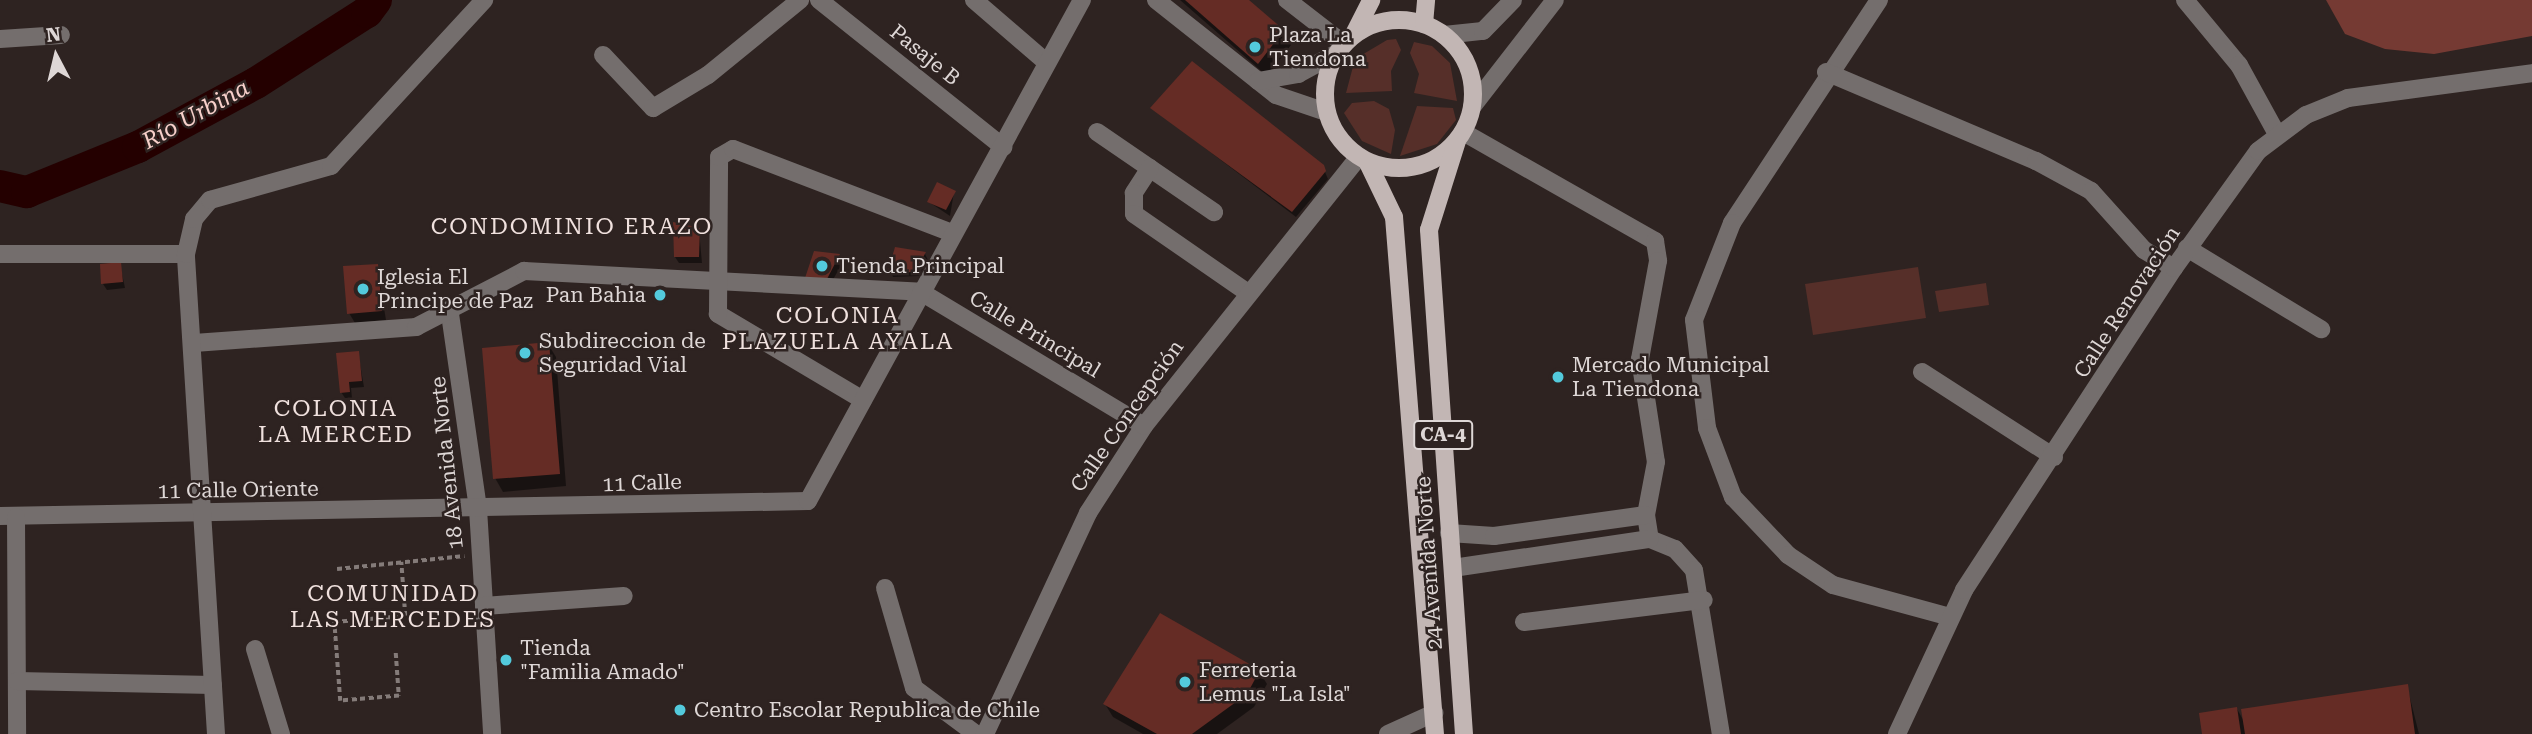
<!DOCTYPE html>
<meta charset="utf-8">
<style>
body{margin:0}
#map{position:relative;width:2532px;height:734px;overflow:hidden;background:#2e2321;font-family:"Roboto Serif",serif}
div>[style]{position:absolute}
.green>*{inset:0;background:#562f29}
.forest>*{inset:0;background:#753a33}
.shadow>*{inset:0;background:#0007}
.river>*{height:32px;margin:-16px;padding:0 16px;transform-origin:16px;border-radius:16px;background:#240000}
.building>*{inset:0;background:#652c25}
.path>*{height:3.5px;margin-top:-1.75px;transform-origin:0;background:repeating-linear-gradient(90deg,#847b79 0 5px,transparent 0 8.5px)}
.minor>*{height:18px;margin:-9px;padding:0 9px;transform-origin:9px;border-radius:9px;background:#746e6d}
.major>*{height:18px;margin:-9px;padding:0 9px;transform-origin:9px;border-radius:9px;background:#c2b6b4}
.major>.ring{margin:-9px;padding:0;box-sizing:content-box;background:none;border:18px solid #c2b6b4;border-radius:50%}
.dots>*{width:19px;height:19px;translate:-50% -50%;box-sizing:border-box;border:4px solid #2e2321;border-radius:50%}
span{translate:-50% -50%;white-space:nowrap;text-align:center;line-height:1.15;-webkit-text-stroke:5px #2e2321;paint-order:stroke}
.shield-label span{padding:2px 5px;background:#2e2321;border:2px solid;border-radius:5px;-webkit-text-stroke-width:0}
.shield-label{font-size:19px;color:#ded7d6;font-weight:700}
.poi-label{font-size:21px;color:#ded7d6}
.left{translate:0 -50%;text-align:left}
.right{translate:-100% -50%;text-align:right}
.street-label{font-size:21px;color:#ded7d6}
.water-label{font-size:23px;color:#f7d0ca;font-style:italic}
.neighbourhood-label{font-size:23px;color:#f0e1de;letter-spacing:2px}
.north{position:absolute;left:21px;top:21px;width:70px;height:70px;-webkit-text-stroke:5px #2e2321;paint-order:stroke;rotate:353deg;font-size:19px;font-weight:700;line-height:28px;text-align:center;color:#ded7d6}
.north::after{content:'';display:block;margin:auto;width:24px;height:32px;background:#ded7d6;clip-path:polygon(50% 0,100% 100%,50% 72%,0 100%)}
</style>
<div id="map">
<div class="green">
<i style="clip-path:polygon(1387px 40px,1396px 39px,1401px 50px,1391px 71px,1392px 91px,1346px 93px,1355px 59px)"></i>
<i style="clip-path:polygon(1414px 42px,1432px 46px,1450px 63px,1457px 101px,1414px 93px,1419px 74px,1410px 53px)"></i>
<i style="clip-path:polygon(1374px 101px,1389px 109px,1395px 130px,1391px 154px,1362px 141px,1344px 113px,1352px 103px)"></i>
<i style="clip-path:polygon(1417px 106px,1453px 108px,1456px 120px,1437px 144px,1400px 156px)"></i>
<i style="clip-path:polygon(1918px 267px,1926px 318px,1813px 335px,1805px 284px)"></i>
<i style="clip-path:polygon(1986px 283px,1989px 305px,1939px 312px,1935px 291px)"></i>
</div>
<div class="forest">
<i style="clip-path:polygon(2326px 0,2532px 0,2532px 36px,2434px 54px,2385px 49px,2345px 34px)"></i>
</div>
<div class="shadow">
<i style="clip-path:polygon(1180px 0,1246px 0,1291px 45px,1267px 76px)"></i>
<i style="clip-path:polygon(1152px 108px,1325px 172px,1328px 179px,1296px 217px)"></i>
<i style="clip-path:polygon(954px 192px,950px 216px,929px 202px)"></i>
<i style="clip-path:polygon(699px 230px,702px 263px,679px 263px,675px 257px)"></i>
<i style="clip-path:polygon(816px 253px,843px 262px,830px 285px)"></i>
<i style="clip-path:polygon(925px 254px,928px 260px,919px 276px,893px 277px,890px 270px)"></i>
<i style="clip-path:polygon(120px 264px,125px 288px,107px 290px,103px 284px)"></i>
<i style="clip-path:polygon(377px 266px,386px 320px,355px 323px,349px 313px)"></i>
<i style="clip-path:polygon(548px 344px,556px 357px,566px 486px,503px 492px,495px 478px)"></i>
<i style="clip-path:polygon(358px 352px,364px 387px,351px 388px,352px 398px,345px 398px,341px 392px)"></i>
<i style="clip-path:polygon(1259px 671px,1267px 684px,1254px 707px,1217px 734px,1143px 734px,1113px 717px,1105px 704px)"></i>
<i style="clip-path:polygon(2407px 686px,2419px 734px,2203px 734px,2237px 709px,2245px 723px)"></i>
</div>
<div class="river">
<i style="left:0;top:186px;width:28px;rotate:13deg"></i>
<i style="left:27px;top:192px;width:120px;rotate:-22.1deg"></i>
<i style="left:138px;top:147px;width:134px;rotate:-28.5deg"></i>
<i style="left:256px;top:83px;width:132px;rotate:-32.6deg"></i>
<i style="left:367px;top:12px;width:15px;rotate:-53deg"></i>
</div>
<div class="building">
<i style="clip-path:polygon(1185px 0,1249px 0,1284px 30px,1258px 64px)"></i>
<i style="clip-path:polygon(1192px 61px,1324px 165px,1326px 171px,1292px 212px,1150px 108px)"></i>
<i style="clip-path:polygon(937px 182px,956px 191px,946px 210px,927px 202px)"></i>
<i style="clip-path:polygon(673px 222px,700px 228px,699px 257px,674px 257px)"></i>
<i style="clip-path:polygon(895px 247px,926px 252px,916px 270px,904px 274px,888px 271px)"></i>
<i style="clip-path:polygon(814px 251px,840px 254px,827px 279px,805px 278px)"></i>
<i style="clip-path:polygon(121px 262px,123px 282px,101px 284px,100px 264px)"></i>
<i style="clip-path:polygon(378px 264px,382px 311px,347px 314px,343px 266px)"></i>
<i style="clip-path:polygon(549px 342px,560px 474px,493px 479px,482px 348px)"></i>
<i style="clip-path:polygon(359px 351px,362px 381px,349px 382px,350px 392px,340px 393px,336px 353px)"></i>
<i style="clip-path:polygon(1160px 613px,1260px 670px,1247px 694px,1192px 734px,1157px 734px,1103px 704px)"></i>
<i style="clip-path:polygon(2408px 684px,2415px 734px,2245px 734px,2241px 709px)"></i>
<i style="clip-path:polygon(2237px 707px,2241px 734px,2202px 734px,2199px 713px)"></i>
</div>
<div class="path">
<i style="left:337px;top:569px;width:128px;rotate:-5.8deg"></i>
<i style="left:396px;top:653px;width:43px;rotate:86deg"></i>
<i style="left:399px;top:696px;width:59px;rotate:175.2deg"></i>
<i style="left:340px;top:701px;width:79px;rotate:-94.3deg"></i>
<i style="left:334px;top:622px;width:71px;rotate:-4.8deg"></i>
<i style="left:405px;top:616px;width:54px;rotate:-94.2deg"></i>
</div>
<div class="minor">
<i style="left:819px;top:0;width:236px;rotate:38.6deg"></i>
<i style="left:974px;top:0;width:95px;rotate:40.7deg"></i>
<i style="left:1156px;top:0;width:153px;rotate:38.4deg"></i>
<i style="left:1276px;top:95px;width:53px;rotate:18.8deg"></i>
<i style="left:1287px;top:0;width:72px;rotate:37.7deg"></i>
<i style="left:1879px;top:0;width:267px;rotate:123.4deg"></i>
<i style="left:1732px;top:223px;width:104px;rotate:111.4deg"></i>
<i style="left:1694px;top:320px;width:109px;rotate:83.1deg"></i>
<i style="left:1707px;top:428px;width:74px;rotate:69.4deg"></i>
<i style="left:1733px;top:497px;width:80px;rotate:46.5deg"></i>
<i style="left:1788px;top:555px;width:54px;rotate:33.7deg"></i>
<i style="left:1833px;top:585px;width:121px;rotate:15.3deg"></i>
<i style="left:2185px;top:0;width:85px;rotate:50.3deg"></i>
<i style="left:2239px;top:65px;width:79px;rotate:61.2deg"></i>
<i style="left:1444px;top:35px;width:39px;rotate:-6deg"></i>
<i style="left:1483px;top:31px;width:43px;rotate:-45.9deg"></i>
<i style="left:0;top:39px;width:61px;rotate:-3.8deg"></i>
<i style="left:603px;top:55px;width:73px;rotate:46.7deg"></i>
<i style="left:653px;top:108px;width:64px;rotate:-31deg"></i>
<i style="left:708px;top:75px;width:119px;rotate:-39.2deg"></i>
<i style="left:1826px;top:72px;width:228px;rotate:23deg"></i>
<i style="left:2036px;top:161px;width:63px;rotate:28.6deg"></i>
<i style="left:2091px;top:191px;width:79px;rotate:48.1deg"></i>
<i style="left:2144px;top:250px;width:35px;rotate:31deg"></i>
<i style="left:1258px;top:81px;width:41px;rotate:-9.9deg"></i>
<i style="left:1298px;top:74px;width:44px;rotate:-28.3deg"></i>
<i style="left:1472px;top:107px;width:135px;rotate:-52.2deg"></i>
<i style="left:1097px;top:132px;width:142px;rotate:34.4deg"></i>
<i style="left:1463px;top:132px;width:221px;rotate:29.6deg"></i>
<i style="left:1655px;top:241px;width:20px;rotate:81deg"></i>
<i style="left:1658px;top:261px;width:100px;rotate:100.4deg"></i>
<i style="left:1640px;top:359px;width:104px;rotate:81.2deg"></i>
<i style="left:1656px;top:462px;width:54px;rotate:100.7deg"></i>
<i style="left:1646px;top:515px;width:24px;rotate:81deg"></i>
<i style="left:1650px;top:539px;width:27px;rotate:22deg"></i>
<i style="left:1675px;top:549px;width:28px;rotate:48deg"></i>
<i style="left:1694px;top:570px;width:166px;rotate:80.7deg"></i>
<i style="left:1150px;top:168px;width:30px;rotate:123deg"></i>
<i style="left:1134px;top:193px;width:21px;rotate:90deg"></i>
<i style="left:1134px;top:214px;width:139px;rotate:34.7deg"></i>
<i style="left:2187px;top:248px;width:157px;rotate:31.2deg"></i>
<i style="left:0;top:254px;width:186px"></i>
<i style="left:450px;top:314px;width:197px;rotate:81.8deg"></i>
<i style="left:478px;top:509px;width:225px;rotate:86.4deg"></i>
<i style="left:194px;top:343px;width:223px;rotate:-4.1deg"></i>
<i style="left:416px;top:327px;width:122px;rotate:-27.4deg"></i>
<i style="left:524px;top:271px;width:398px;rotate:3deg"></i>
<i style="left:921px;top:292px;width:260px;rotate:31deg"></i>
<i style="left:1922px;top:372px;width:157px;rotate:32.8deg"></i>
<i style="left:863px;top:400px;width:169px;rotate:-149.3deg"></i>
<i style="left:718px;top:314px;width:157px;rotate:-89.6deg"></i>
<i style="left:719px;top:157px;width:16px;rotate:-30deg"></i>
<i style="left:733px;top:149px;width:235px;rotate:21deg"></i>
<i style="left:0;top:516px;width:808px;rotate:-1.06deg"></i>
<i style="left:808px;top:501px;width:571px;rotate:-61.33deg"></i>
<i style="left:16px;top:517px;width:217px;rotate:89.7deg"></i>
<i style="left:1449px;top:533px;width:45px;rotate:3.8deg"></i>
<i style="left:1494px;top:536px;width:153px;rotate:-7.9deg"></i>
<i style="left:1453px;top:568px;width:199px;rotate:-8.4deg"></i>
<i style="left:885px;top:588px;width:104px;rotate:73.8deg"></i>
<i style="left:914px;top:688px;width:77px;rotate:36.6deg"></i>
<i style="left:484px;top:606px;width:140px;rotate:-4.1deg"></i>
<i style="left:1524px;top:622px;width:181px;rotate:-7deg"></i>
<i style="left:255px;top:649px;width:89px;rotate:73deg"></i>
<i style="left:17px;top:681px;width:196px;rotate:1.2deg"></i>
<i style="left:216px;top:734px;width:481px;rotate:-93.6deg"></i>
<i style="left:186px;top:254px;width:36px;rotate:-77deg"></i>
<i style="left:194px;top:219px;width:25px;rotate:-50deg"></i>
<i style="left:210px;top:200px;width:126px;rotate:-15.7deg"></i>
<i style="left:331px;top:166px;width:226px;rotate:-47.3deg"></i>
<i style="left:985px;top:734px;width:244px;rotate:-65deg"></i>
<i style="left:1088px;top:513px;width:103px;rotate:-57.2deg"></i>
<i style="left:1144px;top:426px;width:344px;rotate:-51.4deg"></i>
<i style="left:1388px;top:734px;width:51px;rotate:-24.5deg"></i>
<i style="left:1897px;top:734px;width:159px;rotate:-65deg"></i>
<i style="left:1964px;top:590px;width:384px;rotate:-56.9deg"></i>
<i style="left:2174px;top:268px;width:144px;rotate:-54.3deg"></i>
<i style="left:2258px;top:151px;width:60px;rotate:-36.9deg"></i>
<i style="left:2306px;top:115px;width:45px;rotate:-22deg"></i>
<i style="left:2348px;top:98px;width:186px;rotate:-7.7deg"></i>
</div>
<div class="major">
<i class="ring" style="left:1325px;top:20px;width:130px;height:130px"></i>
<i style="left:1424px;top:24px;width:24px;rotate:-85deg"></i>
<i style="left:1354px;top:34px;width:38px;rotate:-63deg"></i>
<i style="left:1457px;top:141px;width:93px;rotate:107.5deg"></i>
<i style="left:1429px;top:230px;width:505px;rotate:86.03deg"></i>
<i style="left:1368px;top:163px;width:60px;rotate:64.3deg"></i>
<i style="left:1394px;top:217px;width:519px;rotate:85.47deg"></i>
</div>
<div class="dots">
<i style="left:1255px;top:47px;background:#53cadc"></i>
<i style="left:822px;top:266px;background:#53cadc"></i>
<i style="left:363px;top:289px;background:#53cadc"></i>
<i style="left:660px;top:295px;background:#53cadc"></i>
<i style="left:525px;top:353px;background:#53cadc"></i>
<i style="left:1558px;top:377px;background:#53cadc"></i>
<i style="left:506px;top:660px;background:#53cadc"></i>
<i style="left:1185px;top:682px;background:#53cadc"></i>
<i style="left:680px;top:710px;background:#53cadc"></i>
</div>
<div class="shield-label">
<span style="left:1443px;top:435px">CA-4</span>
</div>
<div class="poi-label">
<span class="left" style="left:1269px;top:47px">Plaza La<br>Tiendona</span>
<span class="left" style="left:836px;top:266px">Tienda Principal</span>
<span class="left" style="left:377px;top:289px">Iglesia El<br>Principe de Paz</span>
<span class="right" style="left:646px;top:295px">Pan Bahia</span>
<span class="left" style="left:539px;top:353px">Subdireccion de<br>Seguridad Vial</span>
<span class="left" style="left:1572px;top:377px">Mercado Municipal<br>La Tiendona</span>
<span class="left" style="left:520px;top:660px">Tienda<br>"Familia Amado"</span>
<span class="left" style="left:1199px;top:682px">Ferreteria<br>Lemus "La Isla"</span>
<span class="left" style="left:694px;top:710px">Centro Escolar Republica de Chile</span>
</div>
<div class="street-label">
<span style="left:925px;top:55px;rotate:39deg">Pasaje B</span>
<span style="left:2127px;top:302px;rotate:-57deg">Calle Renovación</span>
<span style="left:1035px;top:334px;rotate:31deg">Calle Principal</span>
<span style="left:1127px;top:416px;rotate:-55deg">Calle Concepción</span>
<span style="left:447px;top:463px;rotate:-96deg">18 Avenida Norte</span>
<span style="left:642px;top:483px;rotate:-2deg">11 Calle</span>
<span style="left:238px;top:490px;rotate:-1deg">11 Calle Oriente</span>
<span style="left:1429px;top:563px;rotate:-94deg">24 Avenida Norte</span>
</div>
<div class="water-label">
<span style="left:196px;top:115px;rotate:-29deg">Río Urbina</span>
</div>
<div class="neighbourhood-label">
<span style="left:572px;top:227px">CONDOMINIO ERAZO</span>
<span style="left:838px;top:329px">COLONIA<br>PLAZUELA AYALA</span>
<span style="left:336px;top:422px">COLONIA<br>LA MERCED</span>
<span style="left:393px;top:607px">COMUNIDAD<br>LAS MERCEDES</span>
</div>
<div class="north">N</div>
</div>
